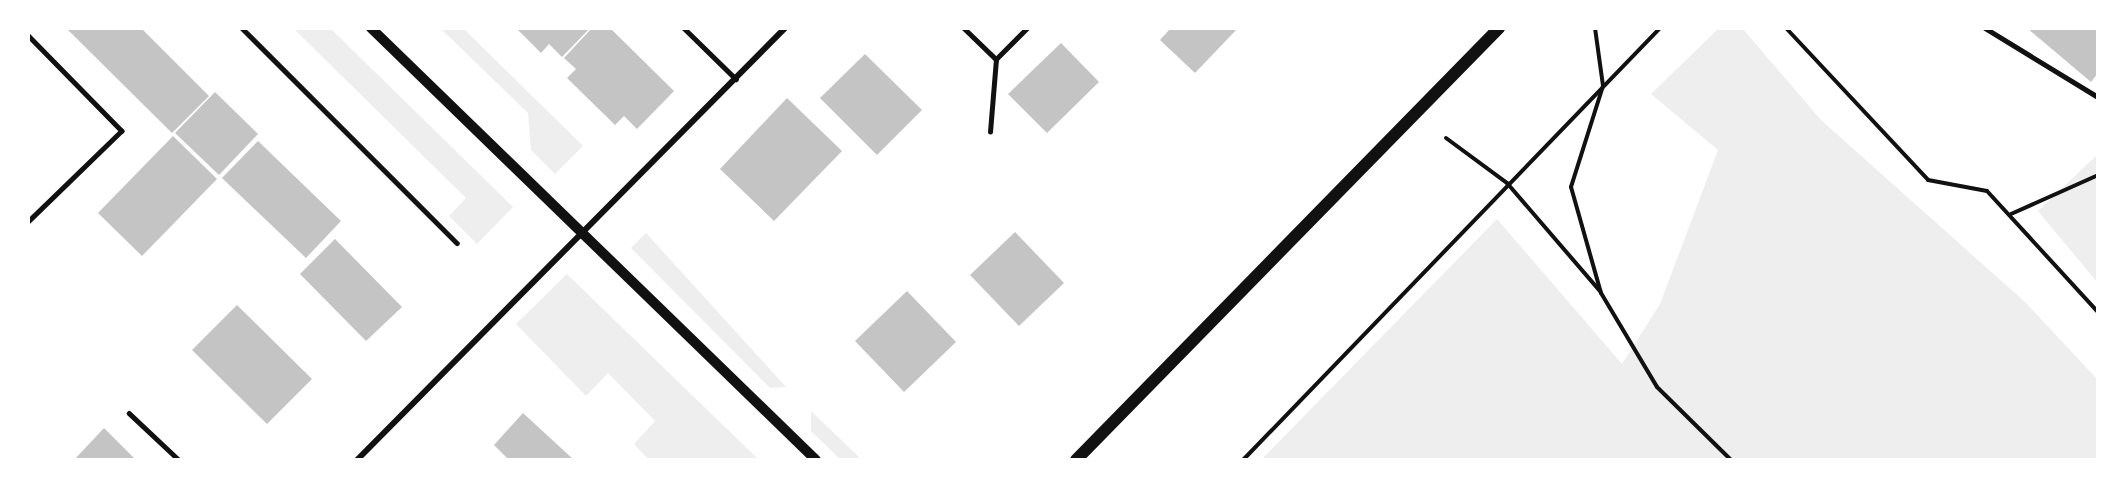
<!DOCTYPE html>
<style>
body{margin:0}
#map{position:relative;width:2126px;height:488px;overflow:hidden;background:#fff;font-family:Barlow,sans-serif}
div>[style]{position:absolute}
.green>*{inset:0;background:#eee}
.building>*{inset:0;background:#c4c4c4}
.path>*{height:4px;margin:-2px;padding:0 2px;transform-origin:2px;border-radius:2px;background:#111}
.service>*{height:4.5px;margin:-2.25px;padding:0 2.25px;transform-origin:2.25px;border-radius:2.25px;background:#111}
.minor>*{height:6px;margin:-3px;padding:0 3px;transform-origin:3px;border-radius:3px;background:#111}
.tertiary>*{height:10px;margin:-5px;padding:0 5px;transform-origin:5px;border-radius:5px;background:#111}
.secondary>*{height:12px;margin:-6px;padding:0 6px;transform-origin:6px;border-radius:6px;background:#111}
span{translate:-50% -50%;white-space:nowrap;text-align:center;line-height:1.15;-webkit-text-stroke:4.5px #fff;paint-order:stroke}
.frame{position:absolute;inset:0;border:30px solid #fff;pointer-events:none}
</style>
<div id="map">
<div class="green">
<i style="clip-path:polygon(294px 29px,331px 29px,513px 207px,477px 244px,449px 216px,466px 198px)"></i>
<i style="clip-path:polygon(441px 29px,464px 29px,583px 146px,555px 174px,531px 150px,528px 113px)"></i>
<i style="clip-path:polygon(1718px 29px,1743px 29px,1821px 120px,2025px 302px,2097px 379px,2097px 459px,1261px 460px,1497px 219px,1622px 364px,1660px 304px,1718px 150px,1651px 94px)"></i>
<i style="clip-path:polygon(2097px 155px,2097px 282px,2038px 211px)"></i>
<i style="clip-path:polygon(646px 233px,786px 387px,770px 388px,631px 248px)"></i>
<i style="clip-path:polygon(567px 274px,697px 400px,758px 459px,648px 459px,634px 444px,655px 421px,608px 373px,586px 396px,516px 324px)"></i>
<i style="clip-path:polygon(811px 411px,861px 459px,840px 459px,811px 431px)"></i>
</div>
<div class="building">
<i style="clip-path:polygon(66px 28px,141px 28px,209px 96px,172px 133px)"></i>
<i style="clip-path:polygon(516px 28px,590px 28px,562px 57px,549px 44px,541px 53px)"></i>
<i style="clip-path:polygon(592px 28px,610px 28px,674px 91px,637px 129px,624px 116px,615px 125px,567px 78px,576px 69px,564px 58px)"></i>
<i style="clip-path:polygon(1171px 28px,1238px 28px,1195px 73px,1160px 40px)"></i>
<i style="clip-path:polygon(2027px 28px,2098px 28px,2098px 73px,2091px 82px)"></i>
<i style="clip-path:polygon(1061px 43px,1099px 82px,1047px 133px,1008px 94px)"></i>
<i style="clip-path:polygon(865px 54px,922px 110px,877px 155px,820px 98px)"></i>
<i style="clip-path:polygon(215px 92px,258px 134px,219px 175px,175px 133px)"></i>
<i style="clip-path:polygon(787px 98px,842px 151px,774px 221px,720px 169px)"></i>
<i style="clip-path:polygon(173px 136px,217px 179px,142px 256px,98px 213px)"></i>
<i style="clip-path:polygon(258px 141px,341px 221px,306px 258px,222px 178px)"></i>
<i style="clip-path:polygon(1015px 232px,1064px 283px,1019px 326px,970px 275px)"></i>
<i style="clip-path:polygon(335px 239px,402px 307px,366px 341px,300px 274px)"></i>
<i style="clip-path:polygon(907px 291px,956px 342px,904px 392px,855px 341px)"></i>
<i style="clip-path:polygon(237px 305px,312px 379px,267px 424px,192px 350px)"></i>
<i style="clip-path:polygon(523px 413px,574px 460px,509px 460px,494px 445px)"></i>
<i style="clip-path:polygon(104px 428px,136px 460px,74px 460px)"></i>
</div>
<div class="path">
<i style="left:1595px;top:28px;width:59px;rotate:82.1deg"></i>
<i style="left:1603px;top:86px;width:106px;rotate:107.6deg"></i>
<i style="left:1571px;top:187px;width:110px;rotate:74.2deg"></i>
<i style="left:1601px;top:293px;width:109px;rotate:59.2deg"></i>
<i style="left:1657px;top:387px;width:104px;rotate:44.6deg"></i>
<i style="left:1786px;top:28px;width:208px;rotate:46.9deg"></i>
<i style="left:1928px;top:180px;width:60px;rotate:10.6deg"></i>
<i style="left:1987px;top:191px;width:164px;rotate:47.5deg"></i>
<i style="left:1446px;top:138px;width:76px;rotate:36.4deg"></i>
<i style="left:1507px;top:183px;width:143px;rotate:49.3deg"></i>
<i style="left:2011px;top:214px;width:95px;rotate:-24.1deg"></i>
<i style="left:1243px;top:460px;width:600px;rotate:-46.01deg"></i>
</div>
<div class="service">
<i style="left:242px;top:28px;width:304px;rotate:45deg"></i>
<i style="left:684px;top:28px;width:73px;rotate:44.4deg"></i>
<i style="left:964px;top:28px;width:45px;rotate:44.1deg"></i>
<i style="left:996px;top:59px;width:44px;rotate:-45deg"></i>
<i style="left:1985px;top:28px;width:132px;rotate:31.4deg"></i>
<i style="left:28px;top:35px;width:134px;rotate:45.6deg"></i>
<i style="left:122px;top:131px;width:131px;rotate:135.9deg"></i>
<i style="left:990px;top:132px;width:73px;rotate:-85.3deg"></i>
<i style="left:129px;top:413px;width:69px;rotate:43.2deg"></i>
</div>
<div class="minor">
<i style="left:357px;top:460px;width:608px;rotate:-45.27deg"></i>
</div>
<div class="tertiary">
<i style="left:371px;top:28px;width:620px;rotate:44.15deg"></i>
</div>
<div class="secondary">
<i style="left:1076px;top:460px;width:605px;rotate:-45.6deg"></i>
</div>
<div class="frame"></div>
</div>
